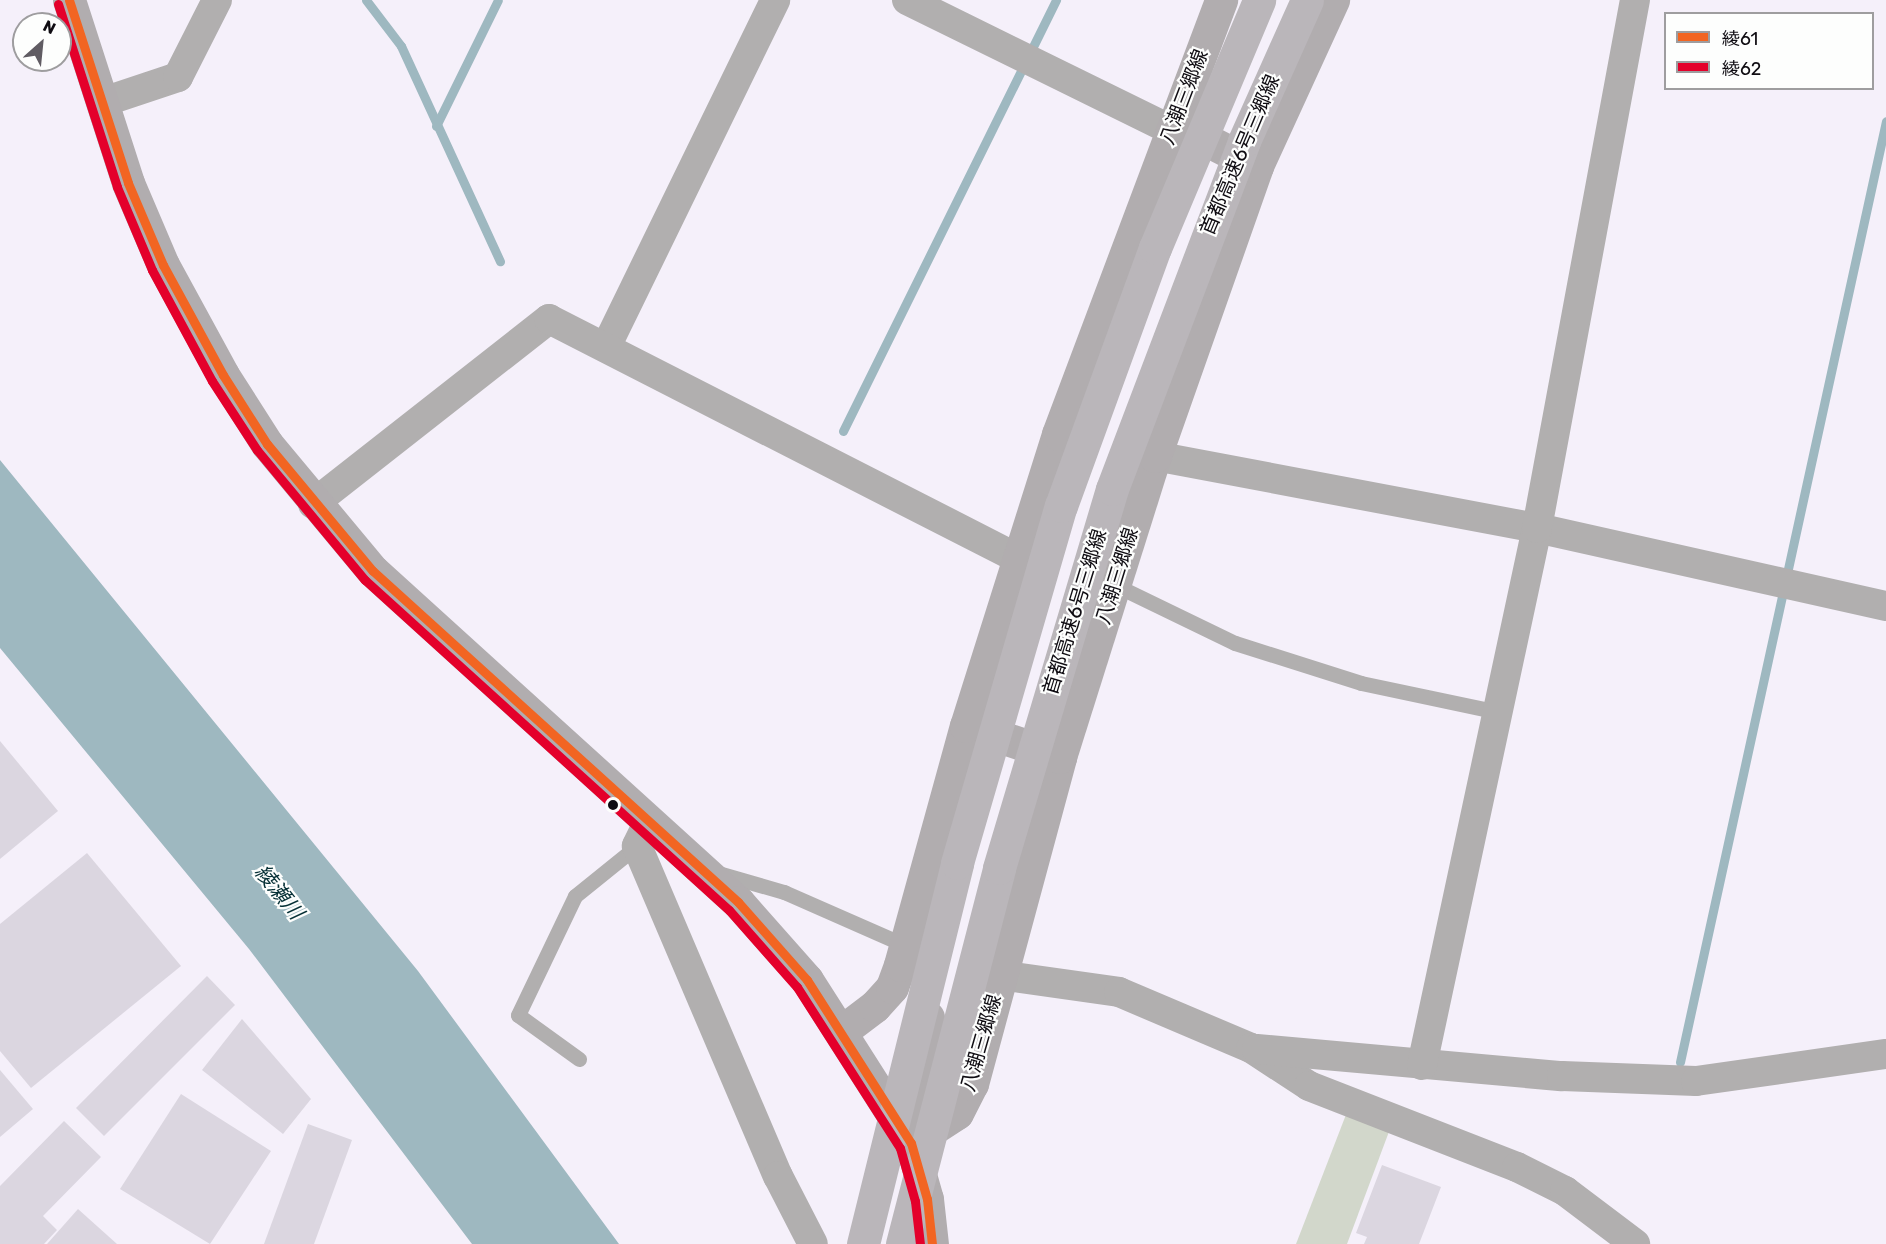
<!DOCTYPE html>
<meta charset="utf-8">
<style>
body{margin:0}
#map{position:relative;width:1886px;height:1244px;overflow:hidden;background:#f5f0fa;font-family:Rubik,"Noto Sans JP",sans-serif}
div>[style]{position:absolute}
.green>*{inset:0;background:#d2d7cb}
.water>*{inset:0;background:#9eb8c0}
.stream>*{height:9px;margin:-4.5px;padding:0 4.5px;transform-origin:4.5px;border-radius:4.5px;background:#9eb8c0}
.building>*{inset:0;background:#dbd6e0}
.lane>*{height:15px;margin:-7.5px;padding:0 7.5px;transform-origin:7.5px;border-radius:7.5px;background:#b1afaf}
.street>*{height:30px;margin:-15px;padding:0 15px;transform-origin:15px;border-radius:15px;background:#b1afaf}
.secondary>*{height:33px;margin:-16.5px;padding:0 16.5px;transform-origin:16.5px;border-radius:16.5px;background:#b1adaf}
.highway>*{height:33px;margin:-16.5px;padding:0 16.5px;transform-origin:16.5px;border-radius:16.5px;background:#bab6ba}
.bus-1>*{height:9px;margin:-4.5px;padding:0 4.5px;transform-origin:4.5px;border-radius:4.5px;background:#f26522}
.bus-2>*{height:9px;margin:-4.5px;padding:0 4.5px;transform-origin:4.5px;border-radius:4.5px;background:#e4002b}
.dots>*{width:16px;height:16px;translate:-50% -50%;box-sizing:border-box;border:3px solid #fdfefd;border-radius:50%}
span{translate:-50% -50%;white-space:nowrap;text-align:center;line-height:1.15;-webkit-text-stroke:4.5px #fdfefd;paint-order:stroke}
.street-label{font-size:20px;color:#0f0c12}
.water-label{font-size:21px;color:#063036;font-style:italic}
.legend{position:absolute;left:1664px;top:12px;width:210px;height:78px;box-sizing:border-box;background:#fdfefd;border:2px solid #9e9d9f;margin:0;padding:8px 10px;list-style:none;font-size:18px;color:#0f0c12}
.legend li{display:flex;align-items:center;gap:12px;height:30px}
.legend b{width:30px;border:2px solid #9e9d9f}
.north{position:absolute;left:12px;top:12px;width:60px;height:60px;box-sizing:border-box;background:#fdfefd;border:2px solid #9e9d9f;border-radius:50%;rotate:27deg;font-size:16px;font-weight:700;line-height:24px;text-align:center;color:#0f0c12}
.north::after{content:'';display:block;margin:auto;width:21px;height:27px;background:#605c63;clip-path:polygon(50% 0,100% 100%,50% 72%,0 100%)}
</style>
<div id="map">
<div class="green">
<i style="clip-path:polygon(1347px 1112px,1390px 1129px,1347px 1244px,1296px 1244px)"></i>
</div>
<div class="water">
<i style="clip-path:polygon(0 460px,418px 971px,619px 1244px,472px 1244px,249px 949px,0 648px)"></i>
</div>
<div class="stream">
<i style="left:366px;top:0;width:58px;rotate:52.7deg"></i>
<i style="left:401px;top:46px;width:237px;rotate:65.3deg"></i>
<i style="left:436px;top:126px;width:140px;rotate:-63.8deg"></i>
<i style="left:843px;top:431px;width:481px;rotate:-63.7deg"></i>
<i style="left:1680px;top:1062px;width:963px;rotate:-77.65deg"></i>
</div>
<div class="building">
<i style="clip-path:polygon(0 741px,58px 811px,0 859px)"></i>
<i style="clip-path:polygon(87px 853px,181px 966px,31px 1088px,0 1051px,0 924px)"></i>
<i style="clip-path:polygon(207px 976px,235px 1005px,104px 1136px,76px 1108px)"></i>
<i style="clip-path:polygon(242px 1019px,311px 1099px,283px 1134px,202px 1070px)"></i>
<i style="clip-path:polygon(0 1070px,33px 1109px,0 1137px)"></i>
<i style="clip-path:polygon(181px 1094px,271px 1151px,210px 1244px,120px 1189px)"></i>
<i style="clip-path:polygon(64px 1121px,101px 1157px,43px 1216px,57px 1230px,44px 1244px,0 1244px,0 1186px)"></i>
<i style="clip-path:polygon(308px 1124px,352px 1140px,314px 1244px,264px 1244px)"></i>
<i style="clip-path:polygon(1382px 1165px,1441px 1187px,1419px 1244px,1364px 1244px,1367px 1237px,1356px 1233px)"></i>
<i style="clip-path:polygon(78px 1209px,117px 1244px,47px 1244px)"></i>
</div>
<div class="lane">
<i style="left:1115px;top:585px;width:133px;rotate:25.8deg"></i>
<i style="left:1235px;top:643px;width:132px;rotate:17.6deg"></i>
<i style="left:1361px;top:683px;width:141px;rotate:11.9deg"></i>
<i style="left:718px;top:873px;width:69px;rotate:16.1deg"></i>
<i style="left:784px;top:892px;width:132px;rotate:23.7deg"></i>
<i style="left:579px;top:1059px;width:75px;rotate:-144.2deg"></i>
<i style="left:518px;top:1015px;width:132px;rotate:-64.4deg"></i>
<i style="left:575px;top:896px;width:80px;rotate:-38.9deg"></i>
</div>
<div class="street">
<i style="left:907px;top:0;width:294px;rotate:26.2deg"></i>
<i style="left:103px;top:102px;width:79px;rotate:-18.4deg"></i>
<i style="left:178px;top:77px;width:86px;rotate:-63.1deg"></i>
<i style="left:606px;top:347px;width:386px;rotate:-64deg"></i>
<i style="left:1155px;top:456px;width:389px;rotate:10.7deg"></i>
<i style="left:1537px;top:528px;width:358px;rotate:12.6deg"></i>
<i style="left:313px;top:504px;width:300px;rotate:-38.1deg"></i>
<i style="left:549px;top:319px;width:525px;rotate:27.05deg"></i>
<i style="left:649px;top:821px;width:28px;rotate:116deg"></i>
<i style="left:637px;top:846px;width:359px;rotate:66.9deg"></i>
<i style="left:778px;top:1176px;width:76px;rotate:62.8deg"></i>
<i style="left:1000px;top:975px;width:120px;rotate:8.1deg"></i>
<i style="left:1119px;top:992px;width:143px;rotate:23deg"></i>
<i style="left:1251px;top:1048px;width:69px;rotate:33.2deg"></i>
<i style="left:1309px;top:1086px;width:223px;rotate:21.3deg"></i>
<i style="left:1517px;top:1167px;width:54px;rotate:26.6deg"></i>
<i style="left:1565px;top:1191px;width:88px;rotate:37.1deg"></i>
<i style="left:1257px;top:1049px;width:306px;rotate:5.1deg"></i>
<i style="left:1562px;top:1076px;width:134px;rotate:2.1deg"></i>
<i style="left:1696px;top:1081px;width:192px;rotate:-8.1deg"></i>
<i style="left:1422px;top:1065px;width:549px;rotate:-77.91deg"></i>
<i style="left:1537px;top:528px;width:537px;rotate:-79.49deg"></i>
</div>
<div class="secondary">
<i style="left:69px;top:0;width:192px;rotate:72.1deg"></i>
<i style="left:128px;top:183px;width:89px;rotate:66.9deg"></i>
<i style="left:163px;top:265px;width:125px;rotate:61.4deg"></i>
<i style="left:223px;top:375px;width:82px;rotate:57.5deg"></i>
<i style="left:267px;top:444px;width:165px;rotate:50.2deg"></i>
<i style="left:373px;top:571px;width:493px;rotate:42.2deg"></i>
<i style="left:738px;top:902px;width:104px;rotate:48.5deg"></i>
<i style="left:807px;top:980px;width:193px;rotate:57.5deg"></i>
<i style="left:911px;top:1143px;width:58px;rotate:74.1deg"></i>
<i style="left:927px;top:1199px;width:45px;rotate:83.7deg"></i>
<i style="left:1175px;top:124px;width:92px;rotate:27.1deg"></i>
<i style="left:968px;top:726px;width:97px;rotate:18.6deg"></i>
<i style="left:842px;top:1031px;width:41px;rotate:-37.1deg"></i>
<i style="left:875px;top:1006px;width:25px;rotate:-48deg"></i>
<i style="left:892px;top:987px;width:23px;rotate:-70deg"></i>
<i style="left:900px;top:965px;width:248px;rotate:-74.6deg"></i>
<i style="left:966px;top:726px;width:306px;rotate:-72.5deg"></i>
<i style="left:1058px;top:434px;width:464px;rotate:-69.4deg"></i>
<i style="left:914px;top:1141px;width:51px;rotate:-33.1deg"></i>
<i style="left:957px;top:1113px;width:33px;rotate:-63deg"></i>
<i style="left:972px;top:1084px;width:339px;rotate:-74.9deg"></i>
<i style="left:1060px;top:757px;width:316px;rotate:-72.5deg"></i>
<i style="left:1155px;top:456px;width:307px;rotate:-70.6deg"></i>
<i style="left:1257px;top:166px;width:183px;rotate:-65.4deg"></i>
<i style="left:911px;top:1143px;width:79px;rotate:-79.8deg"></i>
<i style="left:925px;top:1065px;width:48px;rotate:-86.4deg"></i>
</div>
<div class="highway">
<i style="left:863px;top:1244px;width:392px;rotate:-76.1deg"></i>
<i style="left:957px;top:863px;width:372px;rotate:-73.8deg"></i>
<i style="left:1061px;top:506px;width:275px;rotate:-70deg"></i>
<i style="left:1155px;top:248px;width:269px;rotate:-67.2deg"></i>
<i style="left:902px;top:1244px;width:388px;rotate:-75.5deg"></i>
<i style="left:999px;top:868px;width:395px;rotate:-73.4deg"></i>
<i style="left:1112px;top:489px;width:372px;rotate:-69.2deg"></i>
<i style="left:1244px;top:141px;width:154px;rotate:-65.9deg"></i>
</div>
<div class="bus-1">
<i style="left:69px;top:0;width:192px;rotate:72.1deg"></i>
<i style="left:128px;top:183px;width:89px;rotate:66.9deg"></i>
<i style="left:163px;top:265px;width:125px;rotate:61.4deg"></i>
<i style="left:223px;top:375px;width:82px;rotate:57.5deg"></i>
<i style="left:267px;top:444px;width:165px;rotate:50.2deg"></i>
<i style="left:373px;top:571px;width:493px;rotate:42.2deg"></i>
<i style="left:738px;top:902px;width:104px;rotate:48.5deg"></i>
<i style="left:807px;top:980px;width:193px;rotate:57.5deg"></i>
<i style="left:911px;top:1143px;width:58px;rotate:74.1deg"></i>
<i style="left:927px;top:1199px;width:45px;rotate:83.7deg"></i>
</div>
<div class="bus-2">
<i style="left:58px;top:4px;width:192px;rotate:72.1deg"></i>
<i style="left:117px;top:187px;width:90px;rotate:67.1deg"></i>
<i style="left:152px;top:270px;width:126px;rotate:61.6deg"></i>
<i style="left:212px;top:381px;width:82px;rotate:56.9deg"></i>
<i style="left:257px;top:450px;width:169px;rotate:50.3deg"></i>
<i style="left:365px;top:580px;width:491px;rotate:42.2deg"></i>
<i style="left:729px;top:910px;width:103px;rotate:48.6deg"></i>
<i style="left:797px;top:987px;width:191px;rotate:57.4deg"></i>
<i style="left:900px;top:1148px;width:55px;rotate:74.2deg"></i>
<i style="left:915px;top:1201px;width:43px;rotate:83.4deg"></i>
</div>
<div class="dots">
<i style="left:613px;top:805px;background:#0f0c12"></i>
</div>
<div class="street-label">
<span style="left:1184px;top:97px;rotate:-69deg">八潮三郷線</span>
<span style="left:1240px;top:155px;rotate:-67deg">首都高速6号三郷線</span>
<span style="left:1117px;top:576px;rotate:-73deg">八潮三郷線</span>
<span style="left:1075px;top:612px;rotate:-73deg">首都高速6号三郷線</span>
<span style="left:981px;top:1043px;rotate:-74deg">八潮三郷線</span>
</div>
<div class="water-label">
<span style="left:279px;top:892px;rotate:51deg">綾瀬川</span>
</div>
<ul class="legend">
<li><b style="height:8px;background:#f26522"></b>綾61</li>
<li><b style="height:8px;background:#e4002b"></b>綾62</li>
</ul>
<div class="north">N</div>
</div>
